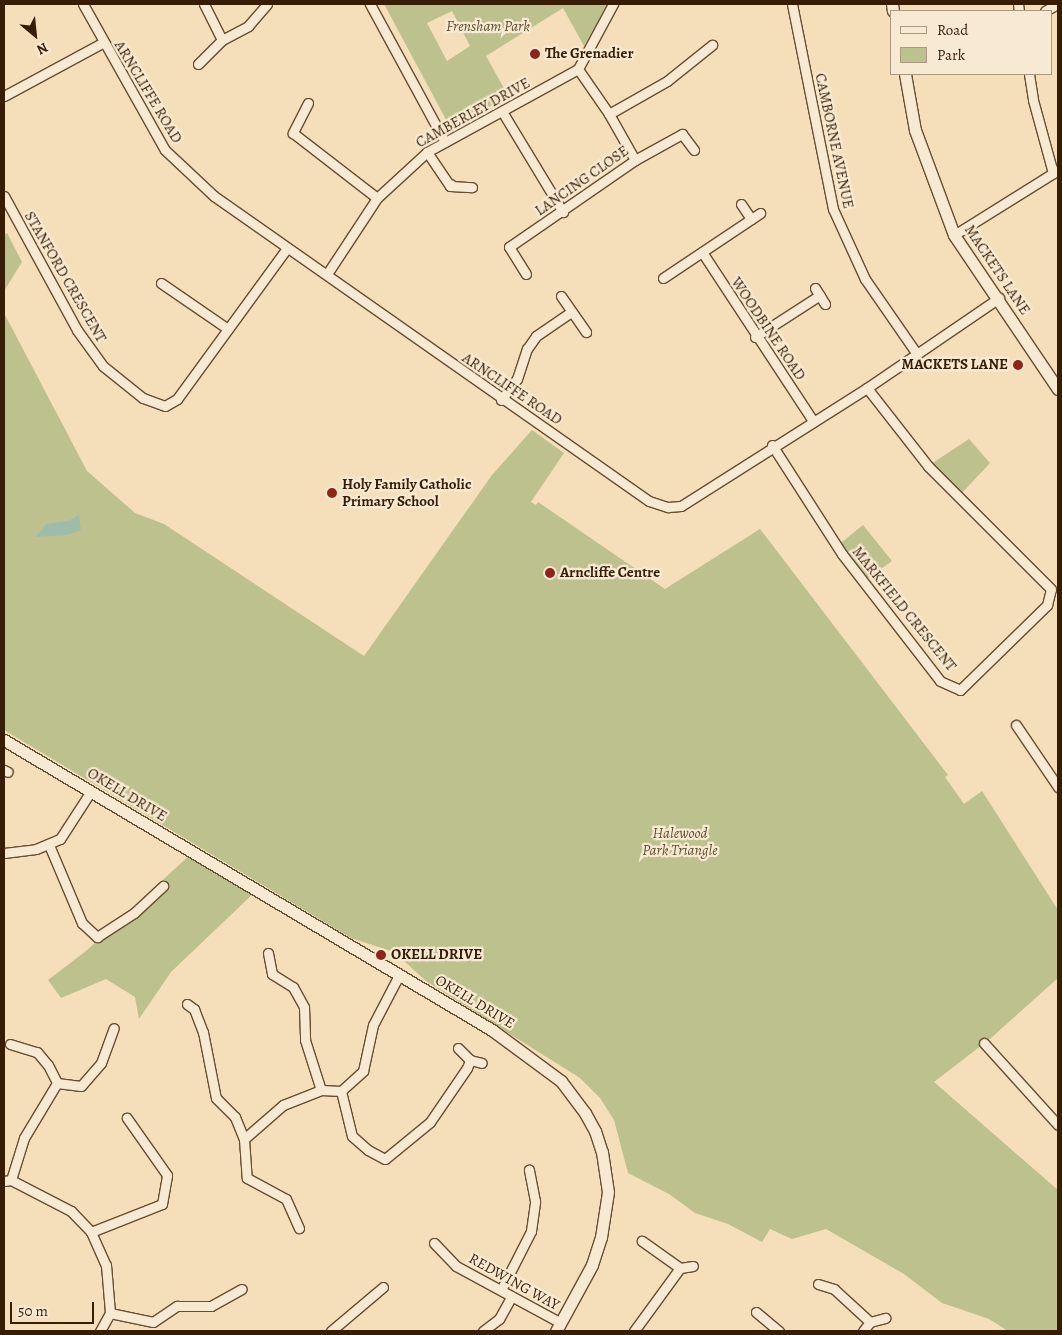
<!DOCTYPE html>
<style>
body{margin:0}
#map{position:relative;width:1062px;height:1335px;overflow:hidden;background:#f5deba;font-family:Alegreya,serif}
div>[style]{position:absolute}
.green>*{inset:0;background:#bdc18e}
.water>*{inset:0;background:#9dbdaa}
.roads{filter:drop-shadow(1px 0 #674d32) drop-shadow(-1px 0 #674d32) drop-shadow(0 1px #674d32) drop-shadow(0 -1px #674d32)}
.minor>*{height:9px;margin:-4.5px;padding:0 4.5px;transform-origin:4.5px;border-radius:4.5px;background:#f8ead2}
.tertiary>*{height:11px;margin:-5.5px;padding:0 5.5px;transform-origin:5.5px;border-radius:5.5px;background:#f8ead2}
.dots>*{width:14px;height:14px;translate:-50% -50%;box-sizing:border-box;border:2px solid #f8ead2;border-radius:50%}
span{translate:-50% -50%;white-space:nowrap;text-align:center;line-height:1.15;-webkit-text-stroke:4.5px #f8ead2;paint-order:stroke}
.park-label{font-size:15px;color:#604e2e;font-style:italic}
.poi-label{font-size:15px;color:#381d05;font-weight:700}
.left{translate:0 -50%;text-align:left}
.right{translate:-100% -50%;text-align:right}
.street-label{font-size:15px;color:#381d05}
.frame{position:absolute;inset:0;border:5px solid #381d05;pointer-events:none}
.legend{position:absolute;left:890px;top:10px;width:162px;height:65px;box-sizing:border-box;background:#f8ead2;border:1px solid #ab9880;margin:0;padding:6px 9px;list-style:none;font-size:15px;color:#381d05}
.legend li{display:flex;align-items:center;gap:10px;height:25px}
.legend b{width:25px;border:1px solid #ab9880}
.north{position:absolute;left:10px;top:10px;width:50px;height:50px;-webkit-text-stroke:4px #f8ead2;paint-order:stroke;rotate:152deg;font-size:14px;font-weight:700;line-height:20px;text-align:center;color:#381d05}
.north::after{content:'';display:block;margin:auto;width:18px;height:22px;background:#381d05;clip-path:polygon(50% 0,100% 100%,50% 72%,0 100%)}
.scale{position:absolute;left:10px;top:1302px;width:84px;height:22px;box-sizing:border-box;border:2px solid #381d05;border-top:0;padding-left:6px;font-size:15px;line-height:18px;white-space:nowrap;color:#381d05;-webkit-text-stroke:4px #f8ead2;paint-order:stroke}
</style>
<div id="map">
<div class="green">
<i style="clip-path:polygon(evenodd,384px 4px,608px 4px,584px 46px,563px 8px,486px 56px,509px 97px,450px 127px,384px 4px,452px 11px,470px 46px,447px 61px,427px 23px,452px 11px)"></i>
<i style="clip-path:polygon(7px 233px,22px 262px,4px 291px,4px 235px)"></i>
<i style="clip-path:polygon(4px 313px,87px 471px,135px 513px,164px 524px,364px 656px,492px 475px,532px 430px,564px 453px,531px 502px,536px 505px,538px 502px,665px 589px,760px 529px,948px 775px,945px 777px,964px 804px,982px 791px,1058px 910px,1058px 978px,991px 1038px,934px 1082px,1058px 1190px,1058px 1331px,1008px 1331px,989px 1319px,942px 1303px,904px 1274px,826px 1229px,792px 1239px,770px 1229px,762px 1242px,728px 1224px,695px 1213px,669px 1194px,628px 1173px,614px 1120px,600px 1098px,580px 1078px,426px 981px,394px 952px,351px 938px,4px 730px)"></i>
<i style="clip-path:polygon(969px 439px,990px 463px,960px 495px,928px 466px)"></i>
<i style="clip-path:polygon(863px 525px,892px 561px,864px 581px,837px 546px)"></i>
<i style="clip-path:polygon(193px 852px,257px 890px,171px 972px,139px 1019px,135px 997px,106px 979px,61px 998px,48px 980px,86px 951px)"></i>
</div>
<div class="water">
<i style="clip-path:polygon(79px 515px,81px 530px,67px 535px,36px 537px,46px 524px,68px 521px)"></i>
</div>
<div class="roads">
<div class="minor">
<i style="left:83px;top:4px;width:167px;rotate:60.7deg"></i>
<i style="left:165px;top:150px;width:67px;rotate:43.2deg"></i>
<i style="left:214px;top:196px;width:531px;rotate:35.04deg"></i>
<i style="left:649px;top:501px;width:20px;rotate:18deg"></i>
<i style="left:668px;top:507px;width:13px;rotate:-4deg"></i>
<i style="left:681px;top:506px;width:220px;rotate:-32.4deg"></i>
<i style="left:867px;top:388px;width:160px;rotate:-34.3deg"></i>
<i style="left:204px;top:4px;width:40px;rotate:63.4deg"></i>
<i style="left:222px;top:40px;width:30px;rotate:-28deg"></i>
<i style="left:248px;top:26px;width:29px;rotate:-49deg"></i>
<i style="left:370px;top:4px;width:157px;rotate:61.5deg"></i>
<i style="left:792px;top:4px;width:209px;rotate:78.7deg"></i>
<i style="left:833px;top:209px;width:77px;rotate:65.4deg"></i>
<i style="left:865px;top:279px;width:91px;rotate:55.3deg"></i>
<i style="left:1018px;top:4px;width:7px;rotate:82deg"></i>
<i style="left:1045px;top:11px;width:14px;rotate:-30deg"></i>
<i style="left:198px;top:64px;width:34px;rotate:-45deg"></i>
<i style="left:578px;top:69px;width:55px;rotate:55.4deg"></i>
<i style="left:609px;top:114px;width:53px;rotate:60.5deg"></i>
<i style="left:1029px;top:74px;width:26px;rotate:81deg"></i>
<i style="left:1033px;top:100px;width:76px;rotate:74.7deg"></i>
<i style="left:4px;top:96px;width:111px;rotate:-28.4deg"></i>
<i style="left:308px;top:103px;width:34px;rotate:117deg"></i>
<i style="left:293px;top:133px;width:106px;rotate:37.7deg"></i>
<i style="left:503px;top:113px;width:116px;rotate:58.8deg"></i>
<i style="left:609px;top:114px;width:67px;rotate:-29.6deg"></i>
<i style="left:667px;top:81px;width:58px;rotate:-38.7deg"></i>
<i style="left:427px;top:152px;width:41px;rotate:55.9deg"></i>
<i style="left:450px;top:186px;width:2px;rotate:-63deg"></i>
<i style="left:450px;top:186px;width:22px;rotate:3deg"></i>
<i style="left:4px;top:196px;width:153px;rotate:61.4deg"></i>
<i style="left:77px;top:330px;width:44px;rotate:54.2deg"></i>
<i style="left:103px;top:366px;width:51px;rotate:38.7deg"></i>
<i style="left:143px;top:398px;width:23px;rotate:20deg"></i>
<i style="left:165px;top:406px;width:14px;rotate:-30deg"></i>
<i style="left:177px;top:399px;width:187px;rotate:-53.9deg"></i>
<i style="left:741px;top:204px;width:18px;rotate:56deg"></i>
<i style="left:954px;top:235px;width:123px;rotate:-32deg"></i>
<i style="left:702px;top:252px;width:202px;rotate:56.7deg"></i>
<i style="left:327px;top:274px;width:91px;rotate:-56.7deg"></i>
<i style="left:377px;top:198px;width:68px;rotate:-42.6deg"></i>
<i style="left:427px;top:152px;width:172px;rotate:-28.8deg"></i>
<i style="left:578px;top:69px;width:74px;rotate:-61.7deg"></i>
<i style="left:526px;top:274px;width:32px;rotate:-122deg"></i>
<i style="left:509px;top:247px;width:153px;rotate:-34.6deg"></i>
<i style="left:635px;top:160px;width:54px;rotate:-29deg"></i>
<i style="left:682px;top:134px;width:20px;rotate:53deg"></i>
<i style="left:663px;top:278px;width:117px;rotate:-33.8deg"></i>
<i style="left:161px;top:283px;width:81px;rotate:34.5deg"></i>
<i style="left:815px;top:288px;width:19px;rotate:58deg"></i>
<i style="left:561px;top:296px;width:44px;rotate:55.2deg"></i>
<i style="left:755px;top:337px;width:77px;rotate:-32.9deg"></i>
<i style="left:501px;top:400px;width:26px;rotate:-53deg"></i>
<i style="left:517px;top:379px;width:32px;rotate:-72deg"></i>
<i style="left:527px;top:349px;width:16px;rotate:-55deg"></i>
<i style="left:536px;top:336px;width:42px;rotate:-34.4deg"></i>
<i style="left:772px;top:445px;width:130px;rotate:57.3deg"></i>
<i style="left:842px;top:554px;width:160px;rotate:52.3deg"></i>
<i style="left:940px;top:681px;width:22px;rotate:24deg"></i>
<i style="left:960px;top:690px;width:122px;rotate:-44.3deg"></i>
<i style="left:1047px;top:605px;width:16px;rotate:-76deg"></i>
<i style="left:1051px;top:589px;width:174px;rotate:-135deg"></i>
<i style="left:928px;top:466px;width:99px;rotate:-128deg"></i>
<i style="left:1016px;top:725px;width:75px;rotate:55.9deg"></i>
<i style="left:4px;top:770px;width:4px;rotate:27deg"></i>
<i style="left:49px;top:845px;width:85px;rotate:67.1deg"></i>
<i style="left:82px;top:923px;width:21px;rotate:43deg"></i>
<i style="left:97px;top:937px;width:44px;rotate:-33deg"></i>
<i style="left:134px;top:913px;width:40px;rotate:-43deg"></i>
<i style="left:4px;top:853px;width:32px;rotate:-7deg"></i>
<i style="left:36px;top:849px;width:26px;rotate:-23deg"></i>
<i style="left:60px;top:839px;width:57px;rotate:-57.1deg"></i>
<i style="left:268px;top:953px;width:21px;rotate:79deg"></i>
<i style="left:272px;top:974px;width:25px;rotate:32deg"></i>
<i style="left:293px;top:987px;width:23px;rotate:61deg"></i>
<i style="left:304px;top:1007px;width:33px;rotate:88deg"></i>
<i style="left:305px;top:1040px;width:52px;rotate:72.3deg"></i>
<i style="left:187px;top:1004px;width:9px;rotate:36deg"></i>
<i style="left:194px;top:1009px;width:25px;rotate:69deg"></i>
<i style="left:203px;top:1032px;width:67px;rotate:78.9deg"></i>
<i style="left:216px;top:1098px;width:27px;rotate:45deg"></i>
<i style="left:235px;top:1117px;width:24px;rotate:68deg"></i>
<i style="left:244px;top:1139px;width:39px;rotate:86deg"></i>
<i style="left:247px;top:1178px;width:44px;rotate:28.3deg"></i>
<i style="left:286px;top:1199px;width:32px;rotate:66deg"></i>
<i style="left:984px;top:1043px;width:110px;rotate:47.9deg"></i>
<i style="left:10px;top:1044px;width:28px;rotate:17deg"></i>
<i style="left:37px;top:1052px;width:17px;rotate:50deg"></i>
<i style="left:48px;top:1065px;width:20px;rotate:63deg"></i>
<i style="left:57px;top:1083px;width:64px;rotate:121deg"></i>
<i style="left:24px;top:1138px;width:44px;rotate:107.2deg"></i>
<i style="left:470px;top:1060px;width:12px;rotate:14deg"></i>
<i style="left:57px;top:1083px;width:24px;rotate:7deg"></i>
<i style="left:81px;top:1086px;width:30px;rotate:-49deg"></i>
<i style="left:101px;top:1063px;width:37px;rotate:-70deg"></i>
<i style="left:341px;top:1091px;width:46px;rotate:76.3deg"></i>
<i style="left:352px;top:1136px;width:21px;rotate:41deg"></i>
<i style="left:368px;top:1150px;width:19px;rotate:28deg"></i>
<i style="left:385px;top:1159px;width:58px;rotate:-39.4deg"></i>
<i style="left:430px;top:1122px;width:65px;rotate:-55.6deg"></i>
<i style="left:467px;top:1068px;width:9px;rotate:-69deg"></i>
<i style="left:470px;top:1060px;width:17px;rotate:-135deg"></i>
<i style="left:244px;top:1139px;width:52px;rotate:-41.1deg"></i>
<i style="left:283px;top:1105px;width:41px;rotate:-21.5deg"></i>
<i style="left:321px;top:1090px;width:20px;rotate:3deg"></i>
<i style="left:341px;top:1091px;width:30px;rotate:-42deg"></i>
<i style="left:363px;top:1071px;width:47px;rotate:-77.7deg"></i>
<i style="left:373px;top:1025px;width:56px;rotate:-62.5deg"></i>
<i style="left:4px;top:1181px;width:7px;rotate:-8deg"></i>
<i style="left:11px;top:1180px;width:68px;rotate:27.3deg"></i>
<i style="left:71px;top:1211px;width:29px;rotate:46deg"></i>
<i style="left:91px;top:1232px;width:36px;rotate:66deg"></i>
<i style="left:106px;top:1265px;width:48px;rotate:85.2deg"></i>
<i style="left:110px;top:1313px;width:21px;rotate:119deg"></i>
<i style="left:91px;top:1232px;width:76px;rotate:-21.5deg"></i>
<i style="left:162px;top:1204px;width:29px;rotate:-80deg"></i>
<i style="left:167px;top:1175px;width:70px;rotate:-125.1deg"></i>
<i style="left:434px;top:1243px;width:32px;rotate:46deg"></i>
<i style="left:456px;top:1266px;width:119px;rotate:28.5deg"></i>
<i style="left:680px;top:1268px;width:13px;rotate:-9deg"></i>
<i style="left:818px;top:1284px;width:17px;rotate:17deg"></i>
<i style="left:834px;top:1289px;width:49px;rotate:42.5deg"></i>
<i style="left:870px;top:1322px;width:11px;rotate:128deg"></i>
<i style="left:501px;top:1290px;width:66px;rotate:-63deg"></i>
<i style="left:531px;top:1231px;width:30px;rotate:-82deg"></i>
<i style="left:535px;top:1201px;width:32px;rotate:-101deg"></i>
<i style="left:756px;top:1312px;width:30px;rotate:40deg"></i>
<i style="left:110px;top:1313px;width:44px;rotate:11.8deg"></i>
<i style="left:153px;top:1322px;width:29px;rotate:-34deg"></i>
<i style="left:177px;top:1306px;width:34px"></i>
<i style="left:211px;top:1306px;width:35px;rotate:-29deg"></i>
<i style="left:870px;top:1322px;width:16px;rotate:-15deg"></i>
<i style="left:331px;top:1331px;width:68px;rotate:-40.2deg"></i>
<i style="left:483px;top:1331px;width:20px;rotate:-37deg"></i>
<i style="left:499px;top:1319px;width:26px;rotate:-61deg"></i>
<i style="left:634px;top:1331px;width:78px;rotate:-53.9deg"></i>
<i style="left:680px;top:1268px;width:47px;rotate:-144.6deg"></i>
</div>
<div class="tertiary">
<i style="left:892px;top:4px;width:7px;rotate:82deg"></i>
<i style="left:905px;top:74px;width:57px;rotate:79.9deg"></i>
<i style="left:915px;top:130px;width:112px;rotate:69.6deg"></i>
<i style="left:954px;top:235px;width:186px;rotate:56deg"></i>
<i style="left:4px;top:740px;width:568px;rotate:30.72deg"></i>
<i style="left:492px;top:1030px;width:86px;rotate:36.5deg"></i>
<i style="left:561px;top:1081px;width:40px;rotate:53deg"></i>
<i style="left:585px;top:1113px;width:21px;rotate:61deg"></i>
<i style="left:595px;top:1131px;width:22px;rotate:72deg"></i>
<i style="left:602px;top:1152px;width:40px;rotate:81.5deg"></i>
<i style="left:608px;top:1192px;width:46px;rotate:98.8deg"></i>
<i style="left:601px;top:1237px;width:29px;rotate:108deg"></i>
<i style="left:592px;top:1265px;width:75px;rotate:118.6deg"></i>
</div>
</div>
<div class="dots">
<i style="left:535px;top:54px;background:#8f2418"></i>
<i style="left:1018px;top:365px;background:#8f2418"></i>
<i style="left:332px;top:493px;background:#8f2418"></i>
<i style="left:550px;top:573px;background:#8f2418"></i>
<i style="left:381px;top:955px;background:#8f2418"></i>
</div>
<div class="park-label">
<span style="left:488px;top:27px">Frensham Park</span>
<span style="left:680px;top:842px">Halewood<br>Park Triangle</span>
</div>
<div class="poi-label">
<span class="left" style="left:545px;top:54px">The Grenadier</span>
<span class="right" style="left:1008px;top:365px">MACKETS LANE</span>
<span class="left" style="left:342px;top:493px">Holy Family Catholic<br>Primary School</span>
<span class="left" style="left:560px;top:573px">Arncliffe Centre</span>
<span class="left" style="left:391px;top:955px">OKELL DRIVE</span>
</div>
<div class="street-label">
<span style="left:148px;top:92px;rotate:59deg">ARNCLIFFE ROAD</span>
<span style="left:473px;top:113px;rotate:-29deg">CAMBERLEY DRIVE</span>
<span style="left:834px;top:141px;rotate:78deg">CAMBORNE AVENUE</span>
<span style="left:582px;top:181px;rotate:-35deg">LANCING CLOSE</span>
<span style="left:997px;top:270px;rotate:56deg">MACKETS LANE</span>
<span style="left:65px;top:277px;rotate:60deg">STANFORD CRESCENT</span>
<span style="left:768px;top:329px;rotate:56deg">WOODBINE ROAD</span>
<span style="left:512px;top:389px;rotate:34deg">ARNCLIFFE ROAD</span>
<span style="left:904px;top:609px;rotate:51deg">MARKFIELD CRESCENT</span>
<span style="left:127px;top:795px;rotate:31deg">OKELL DRIVE</span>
<span style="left:475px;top:1002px;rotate:31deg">OKELL DRIVE</span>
<span style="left:514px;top:1282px;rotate:29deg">REDWING WAY</span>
</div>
<div class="frame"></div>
<ul class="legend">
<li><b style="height:6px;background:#f8ead2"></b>Road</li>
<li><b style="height:14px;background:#bdc18e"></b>Park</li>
</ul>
<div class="north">N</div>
<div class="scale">50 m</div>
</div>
